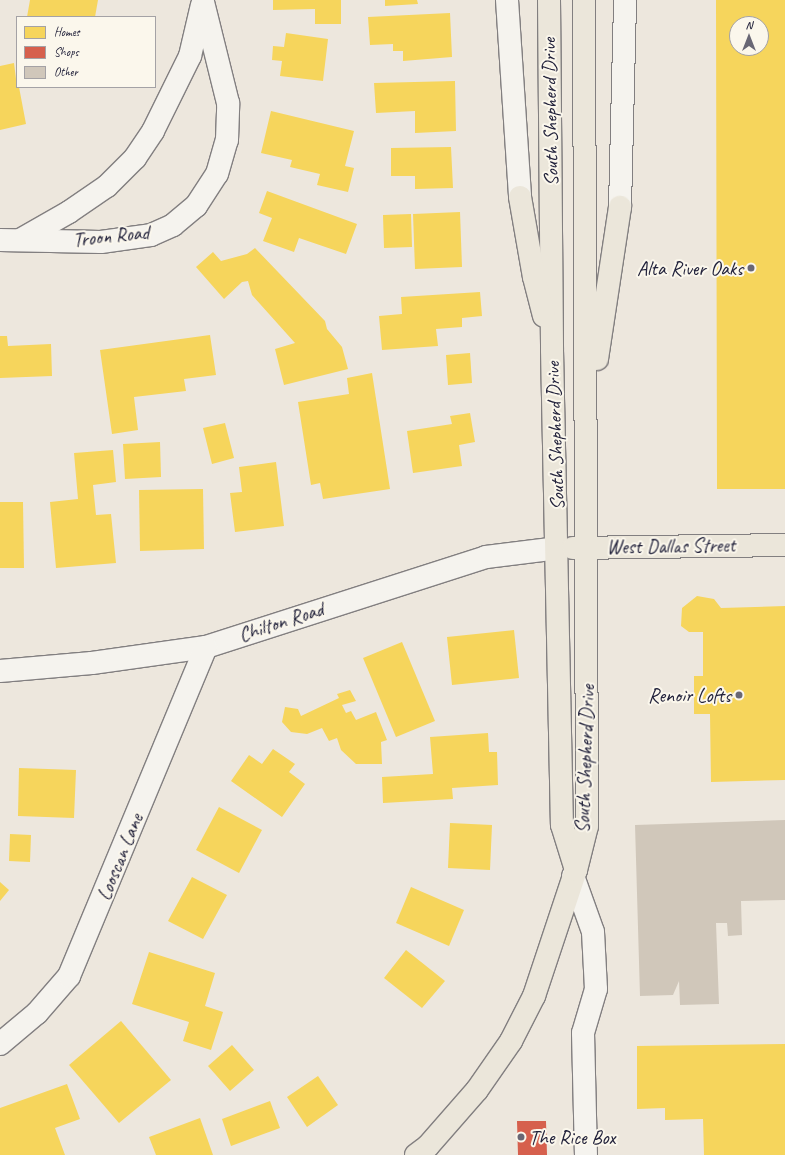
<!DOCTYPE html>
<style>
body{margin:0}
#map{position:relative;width:785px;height:1155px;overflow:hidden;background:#ede7dd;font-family:Caveat,sans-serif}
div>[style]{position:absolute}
.homes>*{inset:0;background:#f6d55c}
.shops>*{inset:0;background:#d6604d}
.building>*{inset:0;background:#d0c7ba}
.roads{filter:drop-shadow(1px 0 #827f80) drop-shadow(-1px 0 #827f80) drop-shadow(0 1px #827f80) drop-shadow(0 -1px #827f80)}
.minor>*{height:22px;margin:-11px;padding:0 11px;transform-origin:11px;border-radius:11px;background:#f5f3ee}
.major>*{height:22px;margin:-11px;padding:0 11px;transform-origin:11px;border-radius:11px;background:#ebe6da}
.dots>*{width:11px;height:11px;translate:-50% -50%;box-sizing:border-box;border:2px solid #fbf7ec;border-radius:50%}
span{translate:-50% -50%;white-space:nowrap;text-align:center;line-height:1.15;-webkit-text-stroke:4px #fbf7ec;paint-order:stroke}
.street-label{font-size:20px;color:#22223b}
.poi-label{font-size:20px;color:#22223b}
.right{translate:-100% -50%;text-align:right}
.left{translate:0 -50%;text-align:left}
.legend{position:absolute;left:16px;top:16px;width:140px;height:72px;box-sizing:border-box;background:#fbf7ec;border:1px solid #a4a2a5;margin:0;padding:5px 7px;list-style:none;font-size:12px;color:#22223b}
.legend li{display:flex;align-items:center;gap:8px;height:20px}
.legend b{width:20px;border:1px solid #a4a2a5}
.north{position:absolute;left:729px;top:16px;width:40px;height:40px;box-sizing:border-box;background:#fbf7ec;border:1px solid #a4a2a5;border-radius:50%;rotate:0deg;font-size:11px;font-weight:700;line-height:16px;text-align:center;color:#22223b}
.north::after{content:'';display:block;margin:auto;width:14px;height:18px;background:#696774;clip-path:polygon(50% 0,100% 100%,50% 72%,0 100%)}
</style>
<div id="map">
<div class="homes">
<i style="clip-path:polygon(30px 0,98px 0,95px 17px,27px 17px)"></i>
<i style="clip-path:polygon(273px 0,341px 0,341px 24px,315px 24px,315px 9px,273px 10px)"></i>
<i style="clip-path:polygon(385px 0,417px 0,418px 4px,385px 6px)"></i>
<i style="clip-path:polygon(evenodd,716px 0,785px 0,785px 489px,717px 489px,716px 0,737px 24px,761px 24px,761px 48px,737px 48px,737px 24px)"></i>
<i style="clip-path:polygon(450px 13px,452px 57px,403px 61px,403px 51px,393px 51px,393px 44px,370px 45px,368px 17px)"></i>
<i style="clip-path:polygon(286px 33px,328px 39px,323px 81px,280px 76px,282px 61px,272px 60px,273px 46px,284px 47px)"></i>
<i style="clip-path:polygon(14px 63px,17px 87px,19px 87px,26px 124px,0 130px,0 66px)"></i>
<i style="clip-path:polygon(455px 81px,456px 131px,415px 133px,415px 111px,376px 113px,374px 83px)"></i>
<i style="clip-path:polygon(271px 111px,354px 131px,345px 166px,354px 168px,348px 192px,317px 185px,320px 174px,290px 167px,292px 160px,261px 153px)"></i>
<i style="clip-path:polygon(451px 147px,453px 188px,415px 189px,415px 176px,391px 176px,391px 148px)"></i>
<i style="clip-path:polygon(267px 191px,357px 224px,346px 254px,299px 238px,294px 252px,263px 241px,272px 218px,259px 213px)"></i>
<i style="clip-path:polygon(460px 212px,462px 267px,415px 269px,413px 214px)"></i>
<i style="clip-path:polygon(411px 214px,412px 247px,384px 248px,383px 215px)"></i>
<i style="clip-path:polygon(255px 248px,325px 321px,327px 329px,342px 347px,348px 369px,284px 385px,275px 349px,295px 343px,252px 295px,248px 281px,242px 282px,224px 299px,196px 267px,213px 252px,221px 261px,247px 254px)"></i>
<i style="clip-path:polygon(480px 292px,482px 316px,462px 318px,462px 327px,436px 329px,438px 346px,382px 350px,379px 316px,402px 314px,401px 297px)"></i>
<i style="clip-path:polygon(210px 335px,216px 375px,184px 379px,186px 391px,134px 397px,138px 430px,112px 434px,100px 350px)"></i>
<i style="clip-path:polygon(0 336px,7px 336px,8px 346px,51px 344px,52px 376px,0 378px)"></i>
<i style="clip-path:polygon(470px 353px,472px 383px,448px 385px,446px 355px)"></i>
<i style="clip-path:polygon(372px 373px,390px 489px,323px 499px,320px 483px,311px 485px,298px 402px,349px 394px,347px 378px)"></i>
<i style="clip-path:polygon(470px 413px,475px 442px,459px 445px,462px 466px,413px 473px,407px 431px,452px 424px,450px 416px)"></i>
<i style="clip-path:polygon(225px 423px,234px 458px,212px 464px,203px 428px)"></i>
<i style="clip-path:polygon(160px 442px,161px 477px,125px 479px,123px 444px)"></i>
<i style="clip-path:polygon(113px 450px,116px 482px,93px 485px,96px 515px,111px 514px,116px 563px,56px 568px,50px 502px,78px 499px,74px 453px)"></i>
<i style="clip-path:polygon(276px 462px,284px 526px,235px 532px,230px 493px,242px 492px,239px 467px)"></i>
<i style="clip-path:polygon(203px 489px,204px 549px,140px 551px,139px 490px)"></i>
<i style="clip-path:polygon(0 502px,23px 502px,24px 568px,0 568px)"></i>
<i style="clip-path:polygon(697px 596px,714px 599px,721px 608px,785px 606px,785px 780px,711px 782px,710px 714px,694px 714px,694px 676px,703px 676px,703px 632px,689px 632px,681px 626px,682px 608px)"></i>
<i style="clip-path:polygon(514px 630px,519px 678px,452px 685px,447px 637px)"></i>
<i style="clip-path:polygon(402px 642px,435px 721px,396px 737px,363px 658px)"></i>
<i style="clip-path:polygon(350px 690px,356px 701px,342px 705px,346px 713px,351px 711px,356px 720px,376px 712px,387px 740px,381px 742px,382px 764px,356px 764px,341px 750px,337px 738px,329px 741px,322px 728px,307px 734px,291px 732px,282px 722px,285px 707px,298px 709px,301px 716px,339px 698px,337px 694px)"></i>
<i style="clip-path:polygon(488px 733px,489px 752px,497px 752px,498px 785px,452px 788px,453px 799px,383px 803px,382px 777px,433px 774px,430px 737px)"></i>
<i style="clip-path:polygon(273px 749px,295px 764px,289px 772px,305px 784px,282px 817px,231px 781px,249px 755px,262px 764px)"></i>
<i style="clip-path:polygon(19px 768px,76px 770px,74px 818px,18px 816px)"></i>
<i style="clip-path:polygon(219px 807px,262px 830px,239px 873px,196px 850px)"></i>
<i style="clip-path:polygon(450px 823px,492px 825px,490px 870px,448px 868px)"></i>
<i style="clip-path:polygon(10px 834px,31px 835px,30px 862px,9px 861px)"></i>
<i style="clip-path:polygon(192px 877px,227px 895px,203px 939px,168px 921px)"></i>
<i style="clip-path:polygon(0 882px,9px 890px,0 901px)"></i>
<i style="clip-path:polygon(411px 887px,464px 910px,449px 946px,396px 923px)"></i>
<i style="clip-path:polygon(406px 950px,445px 981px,422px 1008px,384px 978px)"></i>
<i style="clip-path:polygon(149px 952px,215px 973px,205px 1006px,223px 1012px,211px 1050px,183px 1041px,189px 1022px,132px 1004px)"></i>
<i style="clip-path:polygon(121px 1021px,171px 1080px,119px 1123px,69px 1065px)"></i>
<i style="clip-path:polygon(785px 1044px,785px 1155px,704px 1155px,703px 1119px,665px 1120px,665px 1108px,637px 1109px,637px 1046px)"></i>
<i style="clip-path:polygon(232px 1045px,254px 1070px,230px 1091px,208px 1066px)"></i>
<i style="clip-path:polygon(318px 1076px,338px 1105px,307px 1127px,287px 1097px)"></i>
<i style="clip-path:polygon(67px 1084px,80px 1119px,55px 1128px,65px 1155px,0 1155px,0 1108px)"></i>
<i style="clip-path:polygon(270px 1101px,280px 1128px,231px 1146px,222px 1119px)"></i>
<i style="clip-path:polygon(200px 1118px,213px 1155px,156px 1155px,149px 1137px)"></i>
</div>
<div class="shops">
<i style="clip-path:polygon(517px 1121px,546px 1121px,547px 1155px,518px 1155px)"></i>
</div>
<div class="building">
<i style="clip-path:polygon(785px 820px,785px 900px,741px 901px,742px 935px,728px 936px,727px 923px,716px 923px,719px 1004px,680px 1005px,679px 981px,673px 995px,640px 996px,635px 825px)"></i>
</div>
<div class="roads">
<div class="minor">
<i style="left:507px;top:0;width:197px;rotate:86.2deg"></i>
<i style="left:620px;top:207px;width:207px;rotate:-88.6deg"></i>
<i style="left:0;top:240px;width:101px;rotate:1.1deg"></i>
<i style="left:101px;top:242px;width:50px;rotate:-8deg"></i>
<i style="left:151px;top:235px;width:24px;rotate:-24deg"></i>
<i style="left:173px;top:225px;width:30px;rotate:-40deg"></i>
<i style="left:196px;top:206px;width:38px;rotate:-57deg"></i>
<i style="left:217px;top:174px;width:35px;rotate:-74deg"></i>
<i style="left:227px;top:140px;width:37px;rotate:-88deg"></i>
<i style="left:228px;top:103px;width:104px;rotate:-103.9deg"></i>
<i style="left:20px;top:240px;width:56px;rotate:-29.7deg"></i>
<i style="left:69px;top:212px;width:46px;rotate:-34.4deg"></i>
<i style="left:107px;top:186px;width:40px;rotate:-45deg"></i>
<i style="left:135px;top:158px;width:32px;rotate:-56deg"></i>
<i style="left:153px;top:131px;width:84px;rotate:-63.7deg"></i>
<i style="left:190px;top:56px;width:52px;rotate:-76.8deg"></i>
<i style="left:0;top:671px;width:92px;rotate:-5deg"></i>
<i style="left:92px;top:663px;width:115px;rotate:-8deg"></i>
<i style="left:206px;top:647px;width:294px;rotate:-17.8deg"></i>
<i style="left:486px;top:557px;width:73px;rotate:-7.1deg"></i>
<i style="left:573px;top:876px;width:59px;rotate:70.3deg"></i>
<i style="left:593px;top:932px;width:57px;rotate:87deg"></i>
<i style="left:596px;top:989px;width:46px;rotate:106.5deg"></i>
<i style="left:583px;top:1033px;width:122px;rotate:88.6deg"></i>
<i style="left:0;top:1044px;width:48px;rotate:-40deg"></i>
<i style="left:37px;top:1013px;width:49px;rotate:-49.1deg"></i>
<i style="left:69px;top:976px;width:356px;rotate:-67.4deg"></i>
</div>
<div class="major">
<i style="left:549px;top:0;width:350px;rotate:89.5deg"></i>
<i style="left:552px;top:350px;width:475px;rotate:88.8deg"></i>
<i style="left:562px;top:825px;width:47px;rotate:72.7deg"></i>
<i style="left:520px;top:197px;width:81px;rotate:80.1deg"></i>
<i style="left:534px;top:277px;width:40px;rotate:75.6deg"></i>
<i style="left:597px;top:359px;width:154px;rotate:-81.4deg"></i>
<i style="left:573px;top:548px;width:212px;rotate:-0.8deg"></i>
<i style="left:416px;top:1155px;width:15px;rotate:-37deg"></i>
<i style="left:428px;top:1146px;width:74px;rotate:-48.8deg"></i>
<i style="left:477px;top:1090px;width:60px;rotate:-55.2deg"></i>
<i style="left:511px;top:1041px;width:51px;rotate:-62.9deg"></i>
<i style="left:534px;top:996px;width:133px;rotate:-71.6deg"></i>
<i style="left:576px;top:870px;width:45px;rotate:-76deg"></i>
<i style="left:587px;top:826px;width:826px;rotate:-90.21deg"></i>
</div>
</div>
<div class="dots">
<i style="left:751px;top:268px;background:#696774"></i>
<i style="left:739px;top:695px;background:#696774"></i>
<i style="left:521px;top:1137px;background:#696774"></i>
</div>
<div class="street-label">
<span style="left:550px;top:112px;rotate:-91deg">South Shepherd Drive</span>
<span style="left:111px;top:236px;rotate:-6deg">Troon Road</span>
<span style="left:555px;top:436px;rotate:-92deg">South Shepherd Drive</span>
<span style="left:671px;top:546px;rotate:-1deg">West Dallas Street</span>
<span style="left:281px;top:622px;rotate:-18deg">Chilton Road</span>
<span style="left:585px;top:759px;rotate:-88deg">South Shepherd Drive</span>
<span style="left:120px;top:857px;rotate:-68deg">Looscan Lane</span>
</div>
<div class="poi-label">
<span class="right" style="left:743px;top:268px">Alta River Oaks</span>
<span class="right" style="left:731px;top:695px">Renoir Lofts</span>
<span class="left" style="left:529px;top:1137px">The Rice Box</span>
</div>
<ul class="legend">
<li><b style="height:11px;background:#f6d55c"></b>Homes</li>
<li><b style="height:11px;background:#d6604d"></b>Shops</li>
<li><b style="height:11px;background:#d0c7ba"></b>Other</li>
</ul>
<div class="north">N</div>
</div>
